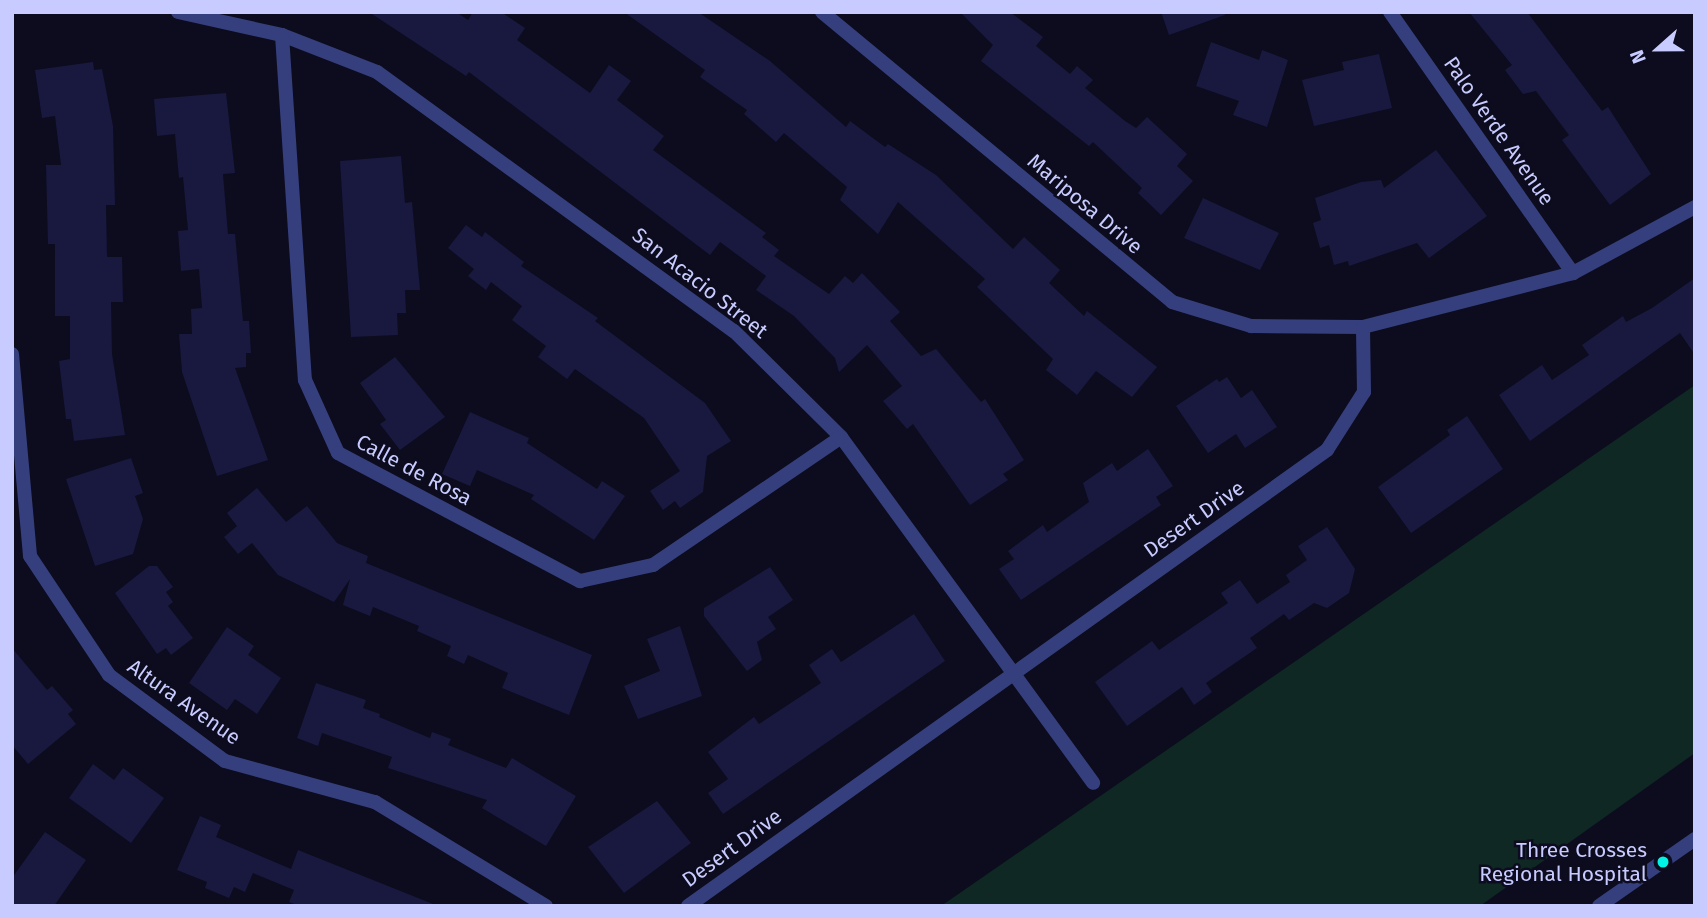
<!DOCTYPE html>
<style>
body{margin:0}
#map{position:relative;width:1707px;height:918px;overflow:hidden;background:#0c0c1e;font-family:"Fira Sans",sans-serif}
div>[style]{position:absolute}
.green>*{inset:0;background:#0f2823}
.building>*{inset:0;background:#19183f}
.lane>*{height:14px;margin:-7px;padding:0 7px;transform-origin:7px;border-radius:7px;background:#363f7d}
.street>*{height:14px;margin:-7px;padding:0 7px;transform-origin:7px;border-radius:7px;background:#363f7d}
.dots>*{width:19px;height:19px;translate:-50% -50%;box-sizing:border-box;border:4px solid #0c0c1e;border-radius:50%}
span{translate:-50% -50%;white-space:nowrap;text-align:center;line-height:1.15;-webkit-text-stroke:5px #0c0c1e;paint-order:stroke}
.street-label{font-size:21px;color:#c8cbff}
.poi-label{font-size:21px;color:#c8cbff}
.right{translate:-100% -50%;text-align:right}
.frame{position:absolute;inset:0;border:14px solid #c8cbff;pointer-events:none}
.north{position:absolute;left:1623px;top:14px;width:70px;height:70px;-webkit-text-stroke:5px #0c0c1e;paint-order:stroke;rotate:249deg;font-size:19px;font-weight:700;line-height:28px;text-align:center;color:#c8cbff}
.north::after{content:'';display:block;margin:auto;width:24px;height:32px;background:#c8cbff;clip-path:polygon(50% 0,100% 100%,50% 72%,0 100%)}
</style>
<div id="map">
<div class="green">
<i style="clip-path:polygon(1695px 385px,1695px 753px,1480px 906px,941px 906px)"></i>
</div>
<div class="building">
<i style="clip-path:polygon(369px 12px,456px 12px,468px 20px,473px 12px,501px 12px,525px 28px,517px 40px,590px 93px,609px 65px,631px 81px,617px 100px,664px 136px,653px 150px,766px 233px,762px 237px,779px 250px,774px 256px,829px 294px,845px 276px,853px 283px,862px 273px,900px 312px,890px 321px,921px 356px,936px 349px,981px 402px,985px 399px,1024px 460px,1003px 474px,1008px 480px,970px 505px,913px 424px,907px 429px,883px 401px,902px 386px,867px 345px,839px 372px,835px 358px,794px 316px,756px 290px,766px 276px,720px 242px,710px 255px,469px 72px,466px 76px)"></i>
<i style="clip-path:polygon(624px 12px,698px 12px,770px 61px,846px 127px,850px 121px,885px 147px,888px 144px,936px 175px,1013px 249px,1024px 237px,1060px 270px,1049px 283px,1084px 316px,1087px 311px,1157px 367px,1132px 397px,1096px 371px,1077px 395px,1046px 370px,1053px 359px,977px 287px,985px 279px,898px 202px,878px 234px,840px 200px,847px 187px,784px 133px,776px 142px,744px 114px,747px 110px,700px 77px,705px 70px)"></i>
<i style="clip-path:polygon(960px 12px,1010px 12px,1043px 37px,1036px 46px,1070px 74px,1077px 66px,1093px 80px,1085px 88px,1125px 121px,1136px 128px,1147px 117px,1187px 154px,1177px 166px,1193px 181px,1161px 215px,1138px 193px,1142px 188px,1093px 142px,1089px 146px,981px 61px,993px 45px)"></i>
<i style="clip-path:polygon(1161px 12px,1224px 12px,1225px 15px,1169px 35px)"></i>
<i style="clip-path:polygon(1469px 12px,1527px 12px,1602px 111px,1608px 107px,1651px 174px,1610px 205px,1562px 140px,1569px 135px,1536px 91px,1523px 94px,1505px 70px,1512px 65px)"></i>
<i style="clip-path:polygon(1211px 42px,1259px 60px,1262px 50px,1288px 60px,1267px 127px,1233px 115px,1239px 101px,1196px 86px)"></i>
<i style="clip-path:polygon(1379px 54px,1392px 108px,1314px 126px,1302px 80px,1344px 70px,1342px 62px)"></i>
<i style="clip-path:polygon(93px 62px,94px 70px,102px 69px,113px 126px,115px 205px,106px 205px,107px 257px,122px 257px,123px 302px,111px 302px,112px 354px,125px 435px,74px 441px,71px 419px,66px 419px,59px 361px,70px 359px,70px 316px,55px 316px,55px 244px,48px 244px,46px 165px,61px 165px,55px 116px,42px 118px,35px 70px)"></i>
<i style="clip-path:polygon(226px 93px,235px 173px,223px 174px,228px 234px,235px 234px,243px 321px,249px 321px,251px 353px,246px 353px,246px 367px,235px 368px,268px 460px,217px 476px,182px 372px,179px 334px,192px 334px,191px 309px,202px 308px,199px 269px,181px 271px,178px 231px,188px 230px,183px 177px,179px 178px,175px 134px,157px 136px,154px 99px)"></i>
<i style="clip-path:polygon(1436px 150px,1487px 216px,1429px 258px,1417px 243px,1349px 266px,1348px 261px,1334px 265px,1329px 245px,1320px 248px,1313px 223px,1321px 220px,1315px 198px,1361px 182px,1381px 180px,1384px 188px)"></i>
<i style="clip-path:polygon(401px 156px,405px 203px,412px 202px,420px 290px,405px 290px,406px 313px,397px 313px,398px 335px,351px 337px,340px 161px)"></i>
<i style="clip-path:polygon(1203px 198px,1279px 233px,1260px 270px,1184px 238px)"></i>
<i style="clip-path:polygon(466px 225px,482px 237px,485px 232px,524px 262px,521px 266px,598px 318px,595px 321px,705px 403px,731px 441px,707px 456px,703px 492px,680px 508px,675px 501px,663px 510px,650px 491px,680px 471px,644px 418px,575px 369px,567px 379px,538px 357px,546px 346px,512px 320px,522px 306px,491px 282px,486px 290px,468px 276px,474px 269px,448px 248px)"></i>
<i style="clip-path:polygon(1695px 278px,1695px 355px,1680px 333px,1530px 441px,1499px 395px,1542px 365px,1552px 380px,1589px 355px,1582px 345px,1623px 316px,1626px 322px,1652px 308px)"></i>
<i style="clip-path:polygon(395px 357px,445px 417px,400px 450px,380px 424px,386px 420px,360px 383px)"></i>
<i style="clip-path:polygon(1227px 377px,1241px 398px,1252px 390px,1277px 427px,1245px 448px,1236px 434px,1208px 453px,1176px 406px,1217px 379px,1219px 382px)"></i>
<i style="clip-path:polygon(470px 412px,529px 438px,527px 443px,597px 489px,602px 481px,625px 496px,594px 540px,531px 499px,534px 495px,477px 470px,470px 486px,442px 474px)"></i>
<i style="clip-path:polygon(1467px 416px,1503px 469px,1411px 533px,1378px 487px,1450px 435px,1447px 430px)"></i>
<i style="clip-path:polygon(1148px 449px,1173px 486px,1156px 497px,1161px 505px,1021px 600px,999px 569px,1014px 559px,1008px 551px,1043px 525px,1047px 532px,1089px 502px,1083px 483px,1112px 463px,1117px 471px)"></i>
<i style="clip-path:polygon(131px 458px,143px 493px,135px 496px,143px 519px,133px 554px,95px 566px,66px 479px)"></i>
<i style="clip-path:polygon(257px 488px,286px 522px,307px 506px,337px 543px,368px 556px,366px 563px,592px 655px,569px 715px,502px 688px,508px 673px,468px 655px,464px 664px,447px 656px,451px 646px,417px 631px,419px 626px,373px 607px,370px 616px,343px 605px,350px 579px,334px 602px,278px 575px,252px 543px,238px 554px,224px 537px,237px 526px,227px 513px)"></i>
<i style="clip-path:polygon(1327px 527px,1355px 569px,1349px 593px,1327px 608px,1314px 603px,1289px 620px,1284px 614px,1250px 638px,1257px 648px,1206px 683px,1212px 692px,1194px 705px,1182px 687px,1127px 726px,1095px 682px,1152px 641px,1159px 650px,1228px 603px,1221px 593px,1240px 580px,1257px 604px,1290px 582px,1286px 575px,1307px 560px,1298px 546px)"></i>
<i style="clip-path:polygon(149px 566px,157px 566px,173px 587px,166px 592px,173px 602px,168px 606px,193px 638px,171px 655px,166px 648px,157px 654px,115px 593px)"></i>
<i style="clip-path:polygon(770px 567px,793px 600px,768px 617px,776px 629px,757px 642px,762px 660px,747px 671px,704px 616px,704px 608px)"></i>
<i style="clip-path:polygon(914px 614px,945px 661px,723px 814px,708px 793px,728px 779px,708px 752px,754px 717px,759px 724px,821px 683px,809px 665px,832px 649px,841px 662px)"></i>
<i style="clip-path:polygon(680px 626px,702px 696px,638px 719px,624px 686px,660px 671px,647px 639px)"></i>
<i style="clip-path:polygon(227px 627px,254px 646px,248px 655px,281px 678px,257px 714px,235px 699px,227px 710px,189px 683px)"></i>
<i style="clip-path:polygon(12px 648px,47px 690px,52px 686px,73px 710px,68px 714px,76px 724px,28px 764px,12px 745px)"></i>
<i style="clip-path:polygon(316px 683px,366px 700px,363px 708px,380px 714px,379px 717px,430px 738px,432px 732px,451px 739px,448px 745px,506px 768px,512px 758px,576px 796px,546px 846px,482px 808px,487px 800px,388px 768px,392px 757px,322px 733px,318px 746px,297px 738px)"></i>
<i style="clip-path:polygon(93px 764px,114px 780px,123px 768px,164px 798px,131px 843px,69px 798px)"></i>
<i style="clip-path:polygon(657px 801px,691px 843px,624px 893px,588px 847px)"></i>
<i style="clip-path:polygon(200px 816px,221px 825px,216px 837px,291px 869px,298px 850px,438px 906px,300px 906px,289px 902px,294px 890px,253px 873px,245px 892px,234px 887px,229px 898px,205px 888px,207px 882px,177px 870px)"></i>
<i style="clip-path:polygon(45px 832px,86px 860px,54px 906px,12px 906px,12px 878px)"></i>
</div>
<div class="lane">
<i style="left:1599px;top:906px;width:117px;rotate:-34.9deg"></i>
</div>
<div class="street">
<i style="left:178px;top:12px;width:107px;rotate:12.5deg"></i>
<i style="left:282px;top:35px;width:102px;rotate:21.3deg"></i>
<i style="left:377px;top:72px;width:441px;rotate:36deg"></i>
<i style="left:734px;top:331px;width:151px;rotate:44.7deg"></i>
<i style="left:841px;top:437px;width:428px;rotate:53.9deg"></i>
<i style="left:822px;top:12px;width:455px;rotate:39.6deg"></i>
<i style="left:1172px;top:302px;width:83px;rotate:16.9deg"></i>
<i style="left:1251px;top:326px;width:112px;rotate:0.5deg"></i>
<i style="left:1390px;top:12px;width:319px;rotate:55deg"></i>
<i style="left:282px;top:35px;width:346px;rotate:86.2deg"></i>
<i style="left:305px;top:380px;width:80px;rotate:65.7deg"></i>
<i style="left:338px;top:453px;width:274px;rotate:27.9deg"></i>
<i style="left:580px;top:581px;width:75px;rotate:-12.4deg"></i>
<i style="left:653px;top:565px;width:227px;rotate:-34.2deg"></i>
<i style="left:12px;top:354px;width:203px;rotate:84.9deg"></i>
<i style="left:30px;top:556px;width:143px;rotate:56.4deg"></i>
<i style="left:109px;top:675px;width:144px;rotate:36.6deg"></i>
<i style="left:225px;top:761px;width:156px;rotate:15.3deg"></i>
<i style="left:375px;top:802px;width:200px;rotate:31.3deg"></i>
<i style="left:688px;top:906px;width:785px;rotate:-35.51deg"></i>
<i style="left:1327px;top:450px;width:69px;rotate:-57.5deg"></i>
<i style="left:1364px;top:392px;width:65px;rotate:-90.9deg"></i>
<i style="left:1363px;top:327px;width:217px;rotate:-14.4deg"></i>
<i style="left:1573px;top:273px;width:139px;rotate:-28.4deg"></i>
</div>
<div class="dots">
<i style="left:1663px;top:862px;background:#00f3e4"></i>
</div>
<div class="street-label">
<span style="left:1499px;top:131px;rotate:55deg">Palo Verde Avenue</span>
<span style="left:1085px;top:204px;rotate:40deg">Mariposa Drive</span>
<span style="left:700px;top:283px;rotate:38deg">San Acacio Street</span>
<span style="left:414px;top:470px;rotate:28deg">Calle de Rosa</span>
<span style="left:1194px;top:519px;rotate:-35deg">Desert Drive</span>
<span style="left:184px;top:702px;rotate:35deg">Altura Avenue</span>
<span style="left:732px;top:848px;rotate:-36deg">Desert Drive</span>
</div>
<div class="poi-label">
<span class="right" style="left:1647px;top:862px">Three Crosses<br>Regional Hospital</span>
</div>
<div class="frame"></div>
<div class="north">N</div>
</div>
